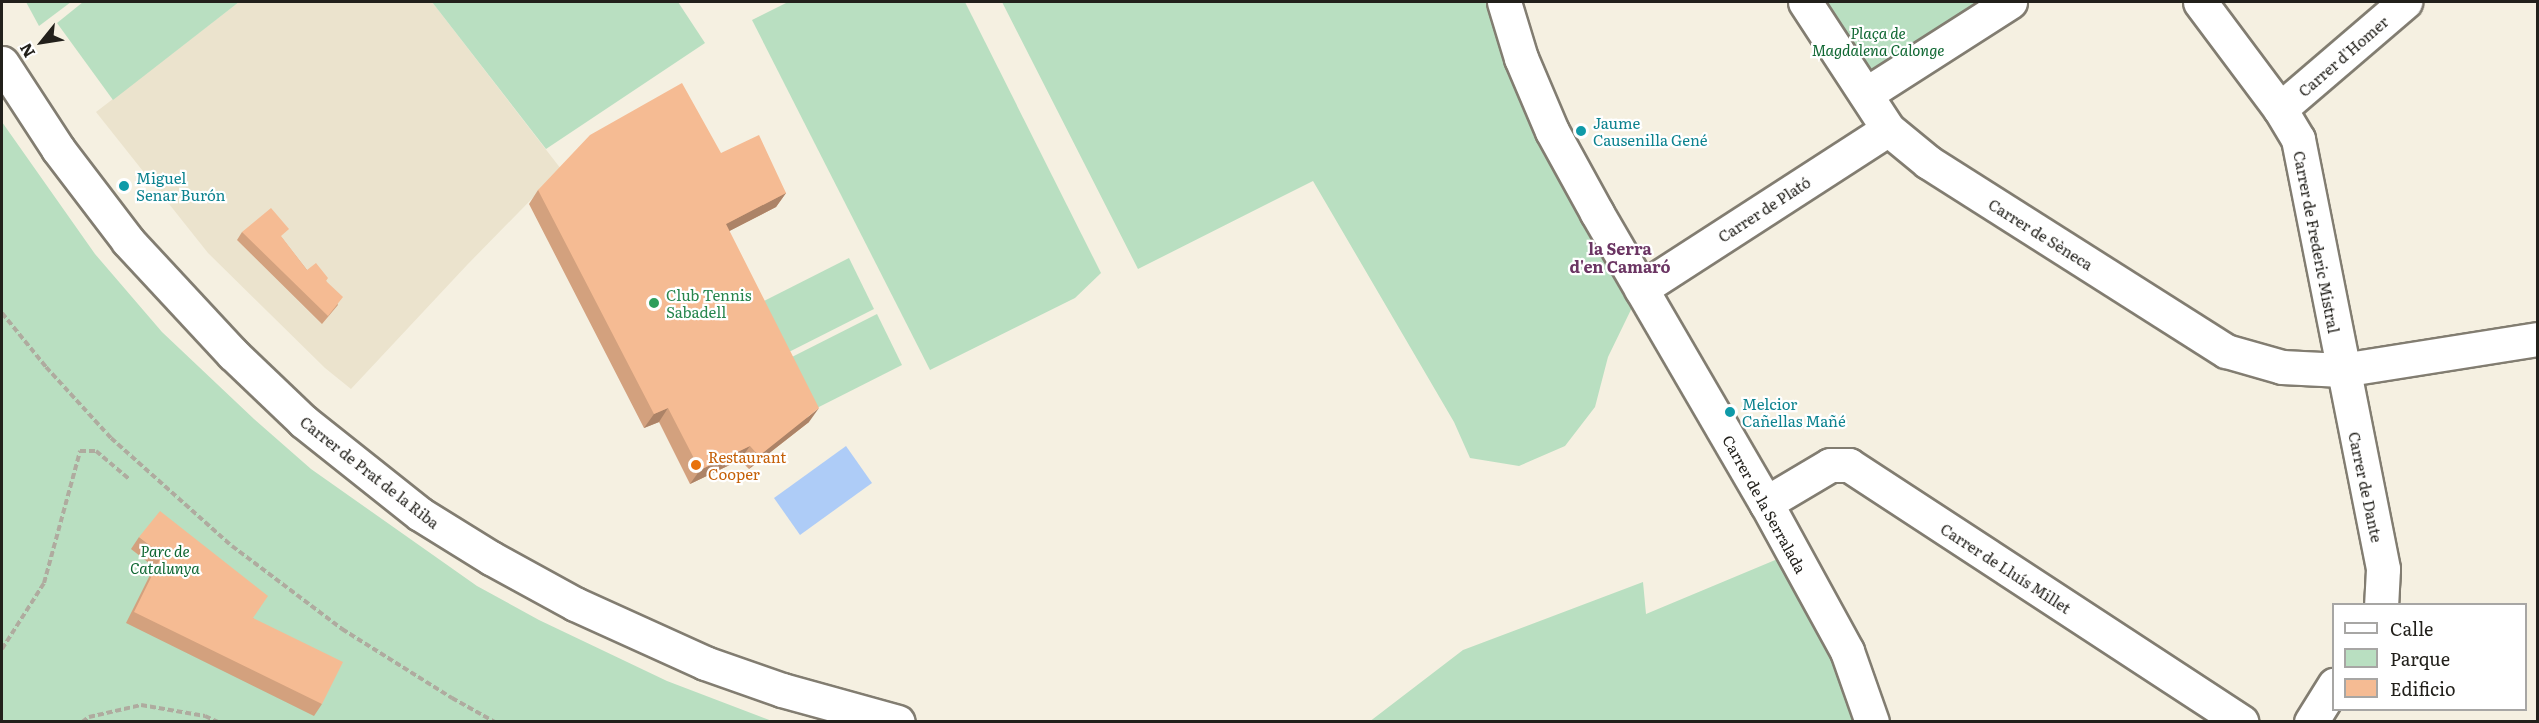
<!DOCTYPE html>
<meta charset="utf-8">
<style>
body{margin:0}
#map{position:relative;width:2539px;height:723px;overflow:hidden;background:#f5f0e1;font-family:Literata,serif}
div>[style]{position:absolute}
.built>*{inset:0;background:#ebe3cd}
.green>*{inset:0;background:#b9dfc1}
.water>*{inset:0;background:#aeccf7}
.path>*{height:4px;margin-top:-2px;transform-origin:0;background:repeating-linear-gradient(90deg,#afab9f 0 6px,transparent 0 9px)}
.roads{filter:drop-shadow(2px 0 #827d71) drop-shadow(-2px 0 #827d71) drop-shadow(0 2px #827d71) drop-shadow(0 -2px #827d71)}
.minor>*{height:33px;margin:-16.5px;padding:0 16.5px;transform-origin:16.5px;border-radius:16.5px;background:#fff}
.wall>*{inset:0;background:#d3a17e}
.shaded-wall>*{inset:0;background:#ac8367}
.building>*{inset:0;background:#f5bb93}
.dots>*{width:16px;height:16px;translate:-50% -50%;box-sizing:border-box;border:3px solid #fff;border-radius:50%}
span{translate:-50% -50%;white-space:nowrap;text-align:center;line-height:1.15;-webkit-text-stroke:4.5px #fff;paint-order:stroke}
.park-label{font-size:15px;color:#0f6732;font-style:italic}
.street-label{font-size:15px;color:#22201b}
.culture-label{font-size:15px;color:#0d838f}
.left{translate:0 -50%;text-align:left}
.leisure-label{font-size:15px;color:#27864d}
.food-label{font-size:15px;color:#c56008}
.neighbourhood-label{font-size:16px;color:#6b3563;font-weight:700}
.frame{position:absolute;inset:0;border:3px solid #22201b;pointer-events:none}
.legend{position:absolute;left:2332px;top:603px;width:195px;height:108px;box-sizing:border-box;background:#fff;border:2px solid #a7a6a4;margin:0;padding:8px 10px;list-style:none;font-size:18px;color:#22201b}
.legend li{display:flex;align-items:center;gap:12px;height:30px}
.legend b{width:30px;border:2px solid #a7a6a4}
.north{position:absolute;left:12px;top:12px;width:60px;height:60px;-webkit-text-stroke:4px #fff;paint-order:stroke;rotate:240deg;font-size:16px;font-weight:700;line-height:24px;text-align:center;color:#22201b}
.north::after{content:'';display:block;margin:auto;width:21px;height:27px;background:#22201b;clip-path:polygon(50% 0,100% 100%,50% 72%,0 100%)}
</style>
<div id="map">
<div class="built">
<i style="clip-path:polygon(239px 2px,432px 2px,561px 169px,467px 265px,351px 389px,325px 368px,208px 253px,96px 112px)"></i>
</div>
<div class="green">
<i style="clip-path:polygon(26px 2px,71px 2px,39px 26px)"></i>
<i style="clip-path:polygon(83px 2px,239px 2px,113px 100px,57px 23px)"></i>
<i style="clip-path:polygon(432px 2px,678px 2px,705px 43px,546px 149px)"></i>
<i style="clip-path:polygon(788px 2px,965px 2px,1101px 273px,1075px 298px,930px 370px,752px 20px)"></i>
<i style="clip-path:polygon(1002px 2px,1504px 2px,1641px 289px,1608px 357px,1595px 407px,1565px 446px,1519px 466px,1470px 458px,1454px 422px,1313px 181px,1138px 269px)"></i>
<i style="clip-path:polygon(1805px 2px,2010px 2px,1866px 94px)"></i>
<i style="clip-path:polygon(2px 122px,95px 254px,162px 332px,254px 419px,311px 469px,477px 586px,539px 620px,667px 681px,772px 721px,2px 721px)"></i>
<i style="clip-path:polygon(849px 258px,874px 309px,781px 356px,756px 305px)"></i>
<i style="clip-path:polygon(877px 314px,902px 365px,809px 412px,784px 361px)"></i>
<i style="clip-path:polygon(1792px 553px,1872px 722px,1369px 722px,1463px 650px,1643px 582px,1646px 614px)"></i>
</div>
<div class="water">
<i style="clip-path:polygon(846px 446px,872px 483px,800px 535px,774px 498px)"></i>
</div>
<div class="path">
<i style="left:2px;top:313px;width:70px;rotate:50.8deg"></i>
<i style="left:46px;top:367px;width:96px;rotate:47.5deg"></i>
<i style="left:111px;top:438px;width:162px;rotate:41.8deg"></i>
<i style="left:232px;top:546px;width:138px;rotate:37deg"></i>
<i style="left:342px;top:629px;width:130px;rotate:32.1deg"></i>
<i style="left:452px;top:698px;width:49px;rotate:29.2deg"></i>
<i style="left:2px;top:649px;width:78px;rotate:-57.5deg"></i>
<i style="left:44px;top:583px;width:137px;rotate:-74.7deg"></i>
<i style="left:80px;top:451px;width:16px"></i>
<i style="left:96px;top:451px;width:43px;rotate:40.3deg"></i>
<i style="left:82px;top:722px;width:9px;rotate:-36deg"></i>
<i style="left:89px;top:717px;width:53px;rotate:-13deg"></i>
<i style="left:141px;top:705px;width:65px;rotate:9.8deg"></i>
<i style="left:205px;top:716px;width:14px;rotate:25deg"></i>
</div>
<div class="roads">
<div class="minor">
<i style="left:1504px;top:2px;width:59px;rotate:73.1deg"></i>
<i style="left:1521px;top:58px;width:79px;rotate:67deg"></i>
<i style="left:1552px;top:131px;width:94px;rotate:61.2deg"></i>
<i style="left:1597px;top:213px;width:336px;rotate:59.8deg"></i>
<i style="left:1766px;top:503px;width:169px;rotate:61.3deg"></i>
<i style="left:1847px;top:651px;width:75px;rotate:70.6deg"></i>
<i style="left:1805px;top:2px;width:152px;rotate:56.8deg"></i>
<i style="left:1888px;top:129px;width:52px;rotate:39.5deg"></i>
<i style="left:1928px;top:162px;width:353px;rotate:32.4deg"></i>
<i style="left:2226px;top:351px;width:58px;rotate:15.9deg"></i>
<i style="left:2282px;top:367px;width:60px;rotate:2.9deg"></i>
<i style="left:2342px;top:370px;width:198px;rotate:-9deg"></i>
<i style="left:2200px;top:2px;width:134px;rotate:53.2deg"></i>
<i style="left:2280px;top:109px;width:35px;rotate:59deg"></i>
<i style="left:2298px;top:139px;width:438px;rotate:78.8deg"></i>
<i style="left:2383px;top:569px;width:35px;rotate:93deg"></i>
<i style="left:2px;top:63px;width:103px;rotate:56.9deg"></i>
<i style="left:58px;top:149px;width:116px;rotate:52.7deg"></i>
<i style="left:128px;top:241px;width:154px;rotate:47.1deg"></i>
<i style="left:233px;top:354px;width:97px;rotate:43.7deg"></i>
<i style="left:303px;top:421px;width:149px;rotate:38.5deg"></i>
<i style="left:420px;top:514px;width:84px;rotate:31.8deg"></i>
<i style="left:491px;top:558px;width:96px;rotate:28.7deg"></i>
<i style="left:575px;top:604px;width:143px;rotate:24.4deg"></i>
<i style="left:705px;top:663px;width:82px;rotate:19.3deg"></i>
<i style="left:782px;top:690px;width:120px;rotate:15.4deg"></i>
<i style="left:1866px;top:94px;width:171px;rotate:-32.6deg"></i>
<i style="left:2280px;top:109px;width:165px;rotate:-40.6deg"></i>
<i style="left:1641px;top:289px;width:294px;rotate:-32.9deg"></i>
<i style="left:1766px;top:503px;width:74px;rotate:-30.7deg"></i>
<i style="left:1830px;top:465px;width:19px"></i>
<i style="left:1849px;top:465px;width:469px;rotate:33.2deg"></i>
<i style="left:2311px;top:722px;width:44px;rotate:-58.1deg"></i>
</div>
</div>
<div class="wall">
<i style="clip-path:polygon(721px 153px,786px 193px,776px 207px,729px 231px,809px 422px,749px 469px,740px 460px,690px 484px,659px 422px,644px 428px,529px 204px,538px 190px)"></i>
<i style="clip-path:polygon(242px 232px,282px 238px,307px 270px,326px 281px,338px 305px,322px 324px,237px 240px)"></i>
<i style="clip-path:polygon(139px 537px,253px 618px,322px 704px,314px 716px,126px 623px,154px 567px,131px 549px)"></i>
</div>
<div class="shaded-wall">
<i style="clip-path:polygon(786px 193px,776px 207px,716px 238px,726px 224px)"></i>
<i style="clip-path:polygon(668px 408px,659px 422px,644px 428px,654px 414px)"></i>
<i style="clip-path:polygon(819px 408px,809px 422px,749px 469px,759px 456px)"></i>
<i style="clip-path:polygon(750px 446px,740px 460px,690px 484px,700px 470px)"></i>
</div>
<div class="building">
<i style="clip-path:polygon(682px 83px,721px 153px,759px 135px,786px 193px,726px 224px,819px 408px,759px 456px,750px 446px,700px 470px,668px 408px,654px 414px,538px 190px,590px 135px)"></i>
<i style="clip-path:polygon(271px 208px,289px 229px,281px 236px,307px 270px,316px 263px,328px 278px,326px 281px,343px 297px,328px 316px,242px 232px)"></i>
<i style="clip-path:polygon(160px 511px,268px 596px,253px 618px,343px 662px,322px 704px,134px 612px,162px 555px,139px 537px)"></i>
</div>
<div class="dots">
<i style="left:1581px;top:131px;background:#0f9aa8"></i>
<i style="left:124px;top:186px;background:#0f9aa8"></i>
<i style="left:654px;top:303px;background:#2e9e5b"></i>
<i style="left:1730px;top:412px;background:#0f9aa8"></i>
<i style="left:696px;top:465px;background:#e8710a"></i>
</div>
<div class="park-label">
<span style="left:1878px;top:41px">Plaça de<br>Magdalena Calonge</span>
<span style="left:165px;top:559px">Parc de<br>Catalunya</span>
</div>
<div class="street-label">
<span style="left:2343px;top:56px;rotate:-41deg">Carrer d'Homer</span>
<span style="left:1764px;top:209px;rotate:-33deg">Carrer de Plató</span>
<span style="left:2041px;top:234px;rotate:32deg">Carrer de Sèneca</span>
<span style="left:2317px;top:242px;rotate:79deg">Carrer de Frederic Mistral</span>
<span style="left:370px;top:472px;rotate:38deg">Carrer de Prat de la Riba</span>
<span style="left:2366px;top:487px;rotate:78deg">Carrer de Dante</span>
<span style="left:1765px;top:504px;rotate:61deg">Carrer de la Serralada</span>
<span style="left:2006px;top:568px;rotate:33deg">Carrer de Lluís Millet</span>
</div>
<div class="culture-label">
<span class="left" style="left:1593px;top:131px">Jaume<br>Causenilla Gené</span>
<span class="left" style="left:136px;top:186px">Miguel<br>Senar Burón</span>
<span class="left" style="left:1742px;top:412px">Melcior<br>Cañellas Mañé</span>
</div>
<div class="leisure-label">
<span class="left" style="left:666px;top:303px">Club Tennis<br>Sabadell</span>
</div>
<div class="food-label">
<span class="left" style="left:708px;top:465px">Restaurant<br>Cooper</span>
</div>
<div class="neighbourhood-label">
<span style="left:1620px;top:257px">la Serra<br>d'en Camaró</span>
</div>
<div class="frame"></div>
<ul class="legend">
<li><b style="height:8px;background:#fff"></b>Calle</li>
<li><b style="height:16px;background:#b9dfc1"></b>Parque</li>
<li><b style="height:16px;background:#f5bb93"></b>Edificio</li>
</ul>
<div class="north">N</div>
</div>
